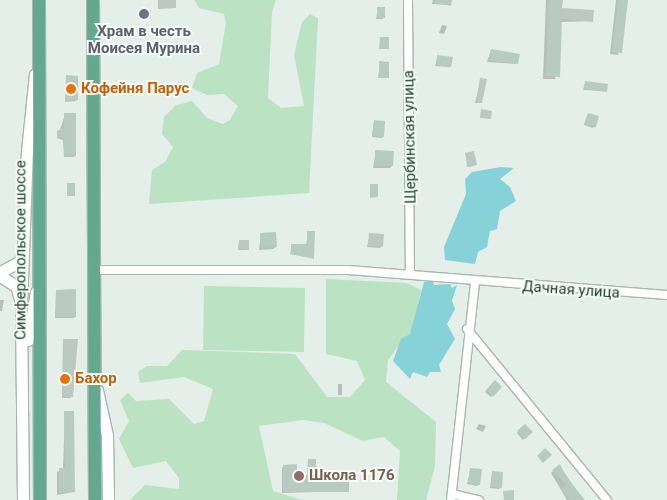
<!DOCTYPE html>
<meta charset="utf-8">
<style>
body{margin:0}
#map{position:relative;width:667px;height:500px;overflow:hidden;background:#e4efe9;font-family:Roboto,sans-serif}
div>[style]{position:absolute}
.green>*{inset:0;background:#bbe2c2}
.water>*{inset:0;background:#87d2d8}
.shadow>*{inset:0;background:#0003}
.building>*{inset:0;background:#b9cac2}
.roads{filter:drop-shadow(1px 0 #a6b8b0) drop-shadow(-1px 0 #a6b8b0) drop-shadow(0 1px #a6b8b0) drop-shadow(0 -1px #a6b8b0)}
.street>*{height:8px;margin:-4px;padding:0 4px;transform-origin:4px;border-radius:4px;background:#fff}
.secondary>*{height:11px;margin:-5.5px;padding:0 5.5px;transform-origin:5.5px;border-radius:5.5px;background:#fff}
.primary>*{height:12px;margin:-6px;padding:0 6px;transform-origin:6px;border-radius:6px;background:#64a892}
.dots>*{width:14px;height:14px;translate:-50% -50%;box-sizing:border-box;border:2px solid #f5fbf7;border-radius:50%}
span{translate:-50% -50%;white-space:nowrap;text-align:center;line-height:1.15;-webkit-text-stroke:4px #f5fbf7;paint-order:stroke}
.worship-label{font-size:15px;color:#5b616d;font-weight:700}
.food-label{font-size:15px;color:#c56008;font-weight:700}
.left{translate:0 -50%;text-align:left}
.street-label{font-size:15px;color:#214337}
.education-label{font-size:15px;color:#785e54;font-weight:700}
</style>
<div id="map">
<div class="green">
<i style="clip-path:polygon(194px 0,276px 0,272px 12px,268px 98px,281px 108px,304px 106px,294px 55px,302px 22px,310px 14px,318px 18px,309px 193px,149px 204px,152px 170px,165px 162px,173px 147px,162px 134px,164px 117px,176px 105px,192px 101px,207px 118px,223px 124px,230px 120px,238px 106px,224px 94px,207px 95px,192px 88px,197px 73px,219px 64px,226px 23px,224px 14px,199px 8px)"></i>
<i style="clip-path:polygon(326px 279px,406px 283px,421px 290px,411px 339px,400px 344px,388px 360px,386px 382px,436px 422px,435px 466px,426px 500px,397px 500px,400px 451px,384px 437px,363px 441px,324px 423px,303px 420px,259px 426px,273px 491px,302px 500px,130px 500px,145px 485px,179px 489px,179px 478px,166px 461px,133px 468px,119px 439px,129px 421px,120px 400px,128px 393px,136px 401px,169px 399px,194px 424px,204px 421px,213px 389px,184px 377px,140px 383px,138px 372px,147px 366px,167px 366px,182px 350px,295px 354px,327px 397px,350px 397px,365px 380px,357px 361px,326px 354px)"></i>
<i style="clip-path:polygon(204px 286px,305px 288px,304px 352px,203px 350px)"></i>
</div>
<div class="water">
<i style="clip-path:polygon(501px 167px,514px 168px,500px 179px,510px 187px,516px 201px,500px 211px,497px 229px,490px 231px,487px 247px,478px 252px,475px 264px,445px 260px,444px 247px,466px 194px,465px 179px,472px 172px)"></i>
<i style="clip-path:polygon(433px 281px,434px 285px,450px 284px,452px 288px,457px 285px,452px 301px,455px 309px,447px 324px,455px 339px,439px 365px,441px 372px,430px 372px,427px 377px,413px 372px,410px 379px,393px 361px,401px 339px,410px 334px,424px 282px)"></i>
</div>
<div class="shadow">
<i style="clip-path:polygon(158px 0,175px 0,175px 8px,158px 9px)"></i>
<i style="clip-path:polygon(433px 0,451px 0,450px 5px,432px 4px)"></i>
<i style="clip-path:polygon(546px 0,561px 0,561px 9px,592px 21px,561px 22px,555px 79px,543px 79px)"></i>
<i style="clip-path:polygon(616px 0,627px 0,618px 55px,610px 54px)"></i>
<i style="clip-path:polygon(378px 8px,384px 18px,382px 19px,376px 19px)"></i>
<i style="clip-path:polygon(442px 25px,447px 26px,444px 34px,439px 33px)"></i>
<i style="clip-path:polygon(491px 50px,517px 64px,487px 62px)"></i>
<i style="clip-path:polygon(438px 56px,450px 67px,435px 66px)"></i>
<i style="clip-path:polygon(380px 63px,387px 77px,386px 78px,378px 78px)"></i>
<i style="clip-path:polygon(66px 77px,77px 99px,76px 101px,65px 102px)"></i>
<i style="clip-path:polygon(481px 79px,481px 102px,480px 103px,475px 103px)"></i>
<i style="clip-path:polygon(585px 83px,606px 91px,583px 90px)"></i>
<i style="clip-path:polygon(588px 114px,595px 126px,593px 128px,584px 125px)"></i>
<i style="clip-path:polygon(65px 115px,75px 156px,74px 157px,64px 157px,63px 140px,57px 138px)"></i>
<i style="clip-path:polygon(374px 121px,383px 137px,381px 138px,372px 137px)"></i>
<i style="clip-path:polygon(376px 151px,392px 166px,390px 168px,373px 168px)"></i>
<i style="clip-path:polygon(466px 155px,475px 164px,474px 166px,467px 167px)"></i>
<i style="clip-path:polygon(308px 232px,313px 258px,290px 254px,292px 246px,306px 246px)"></i>
<i style="clip-path:polygon(261px 234px,276px 247px,273px 249px,259px 250px)"></i>
<i style="clip-path:polygon(370px 234px,381px 247px,380px 248px,367px 247px)"></i>
<i style="clip-path:polygon(239px 241px,247px 249px,246px 250px,238px 250px)"></i>
<i style="clip-path:polygon(56px 291px,75px 317px,74px 318px,55px 318px)"></i>
<i style="clip-path:polygon(0 300px,4px 300px,2px 311px,0 311px)"></i>
<i style="clip-path:polygon(63px 340px,72px 396px,70px 398px,62px 398px)"></i>
<i style="clip-path:polygon(495px 382px,500px 387px,491px 397px,485px 392px)"></i>
<i style="clip-path:polygon(338px 384px,342px 384px,342px 395px,338px 395px)"></i>
<i style="clip-path:polygon(65px 412px,74px 492px,57px 495px,57px 472px,63px 469px)"></i>
<i style="clip-path:polygon(479px 424px,486px 426px,483px 432px,476px 429px)"></i>
<i style="clip-path:polygon(525px 425px,531px 432px,523px 440px,517px 433px)"></i>
<i style="clip-path:polygon(308px 460px,315px 480px,348px 491px,282px 493px,282px 467px,296px 476px,307px 476px)"></i>
<i style="clip-path:polygon(560px 466px,582px 499px,582px 500px,567px 500px,551px 473px)"></i>
<i style="clip-path:polygon(471px 469px,479px 484px,477px 486px,467px 484px)"></i>
<i style="clip-path:polygon(492px 473px,501px 487px,499px 489px,490px 488px)"></i>
</div>
<div class="building">
<i style="clip-path:polygon(159px 0,176px 0,176px 8px,159px 8px)"></i>
<i style="clip-path:polygon(435px 0,452px 0,451px 6px,435px 3px)"></i>
<i style="clip-path:polygon(548px 0,563px 0,562px 8px,594px 10px,593px 22px,562px 19px,560px 77px,546px 76px)"></i>
<i style="clip-path:polygon(618px 0,628px 0,622px 53px,612px 52px)"></i>
<i style="clip-path:polygon(377px 7px,385px 7px,385px 18px,377px 18px)"></i>
<i style="clip-path:polygon(138px 10px,151px 10px,151px 18px,138px 18px)"></i>
<i style="clip-path:polygon(380px 37px,389px 37px,389px 49px,379px 49px)"></i>
<i style="clip-path:polygon(491px 49px,520px 54px,518px 64px,489px 60px)"></i>
<i style="clip-path:polygon(437px 55px,453px 57px,451px 67px,436px 65px)"></i>
<i style="clip-path:polygon(379px 61px,389px 62px,389px 78px,379px 78px)"></i>
<i style="clip-path:polygon(66px 75px,78px 76px,78px 100px,66px 101px)"></i>
<i style="clip-path:polygon(480px 78px,487px 79px,482px 103px,476px 102px)"></i>
<i style="clip-path:polygon(585px 81px,608px 84px,607px 92px,584px 89px)"></i>
<i style="clip-path:polygon(481px 109px,492px 111px,491px 119px,480px 118px)"></i>
<i style="clip-path:polygon(64px 113px,76px 113px,76px 156px,64px 156px,64px 139px,57px 136px,57px 131px,64px 128px)"></i>
<i style="clip-path:polygon(588px 113px,599px 116px,596px 127px,584px 124px)"></i>
<i style="clip-path:polygon(374px 120px,385px 121px,384px 137px,372px 136px)"></i>
<i style="clip-path:polygon(375px 150px,394px 151px,393px 166px,375px 166px)"></i>
<i style="clip-path:polygon(474px 151px,477px 165px,468px 167px,465px 153px)"></i>
<i style="clip-path:polygon(67px 183px,75px 183px,75px 196px,67px 196px)"></i>
<i style="clip-path:polygon(370px 184px,378px 184px,378px 197px,370px 198px)"></i>
<i style="clip-path:polygon(307px 231px,315px 231px,314px 259px,291px 254px,291px 244px,307px 244px)"></i>
<i style="clip-path:polygon(276px 232px,277px 247px,261px 248px,260px 233px)"></i>
<i style="clip-path:polygon(369px 233px,384px 234px,383px 247px,368px 246px)"></i>
<i style="clip-path:polygon(239px 240px,249px 240px,249px 250px,239px 249px)"></i>
<i style="clip-path:polygon(76px 289px,76px 317px,56px 317px,56px 290px)"></i>
<i style="clip-path:polygon(63px 339px,78px 339px,73px 397px,63px 397px)"></i>
<i style="clip-path:polygon(495px 380px,502px 387px,493px 397px,486px 390px)"></i>
<i style="clip-path:polygon(64px 411px,74px 411px,75px 492px,59px 493px,59px 468px,65px 468px)"></i>
<i style="clip-path:polygon(525px 424px,533px 432px,525px 439px,517px 431px)"></i>
<i style="clip-path:polygon(545px 448px,552px 455px,543px 463px,537px 456px)"></i>
<i style="clip-path:polygon(308px 459px,316px 459px,316px 478px,349px 478px,349px 492px,283px 492px,283px 465px,297px 464px,297px 475px,308px 475px)"></i>
<i style="clip-path:polygon(560px 464px,565px 475px,585px 500px,569px 500px,561px 489px,566px 485px,552px 470px)"></i>
<i style="clip-path:polygon(470px 468px,482px 469px,480px 485px,468px 483px)"></i>
<i style="clip-path:polygon(492px 471px,503px 472px,502px 488px,491px 487px)"></i>
<i style="clip-path:polygon(514px 490px,514px 500px,504px 500px,503px 491px)"></i>
</div>
<div class="roads">
<div class="street">
<i style="left:408px;top:0;width:273px;rotate:89.6deg"></i>
<i style="left:95px;top:270px;width:253px"></i>
<i style="left:348px;top:270px;width:320px;rotate:4.5deg"></i>
<i style="left:467px;top:329px;width:221px;rotate:50.7deg"></i>
<i style="left:452px;top:494px;width:28px;rotate:13deg"></i>
<i style="left:451px;top:500px;width:218px;rotate:-83.7deg"></i>
</div>
<div class="secondary">
<i style="left:0;top:272px;width:21px;rotate:-28deg"></i>
<i style="left:19px;top:262px;width:10px;rotate:-66deg"></i>
<i style="left:0;top:276px;width:19px;rotate:32deg"></i>
<i style="left:16px;top:286px;width:14px;rotate:73deg"></i>
<i style="left:28px;top:340px;width:49px;rotate:-80.5deg"></i>
<i style="left:97px;top:390px;width:46px;rotate:77.5deg"></i>
<i style="left:107px;top:435px;width:65px;rotate:89.1deg"></i>
<i style="left:23px;top:500px;width:195px;rotate:-90.6deg"></i>
<i style="left:21px;top:305px;width:154px;rotate:-87.8deg"></i>
<i style="left:27px;top:151px;width:77px;rotate:-84.1deg"></i>
</div>
<div class="primary">
<i style="left:39px;top:0;width:500px;rotate:89.89deg"></i>
<i style="left:93px;top:0;width:500px;rotate:89.77deg"></i>
</div>
</div>
<div class="dots">
<i style="left:144px;top:14px;background:#6b7280"></i>
<i style="left:71px;top:89px;background:#e8710a"></i>
<i style="left:65px;top:379px;background:#e8710a"></i>
<i style="left:299px;top:476px;background:#8d6e63"></i>
</div>
<div class="worship-label">
<span style="left:144px;top:40px">Храм в честь<br>Моисея Мурина</span>
</div>
<div class="food-label">
<span class="left" style="left:81px;top:89px">Кофейня Парус</span>
<span class="left" style="left:75px;top:379px">Бахор</span>
</div>
<div class="street-label">
<span style="left:410px;top:137px;rotate:-91deg">Щербинская улица</span>
<span style="left:21px;top:250px;rotate:-90deg">Симферопольское шоссе</span>
<span style="left:571px;top:290px;rotate:4deg">Дачная улица</span>
</div>
<div class="education-label">
<span class="left" style="left:309px;top:476px">Школа 1176</span>
</div>
</div>
